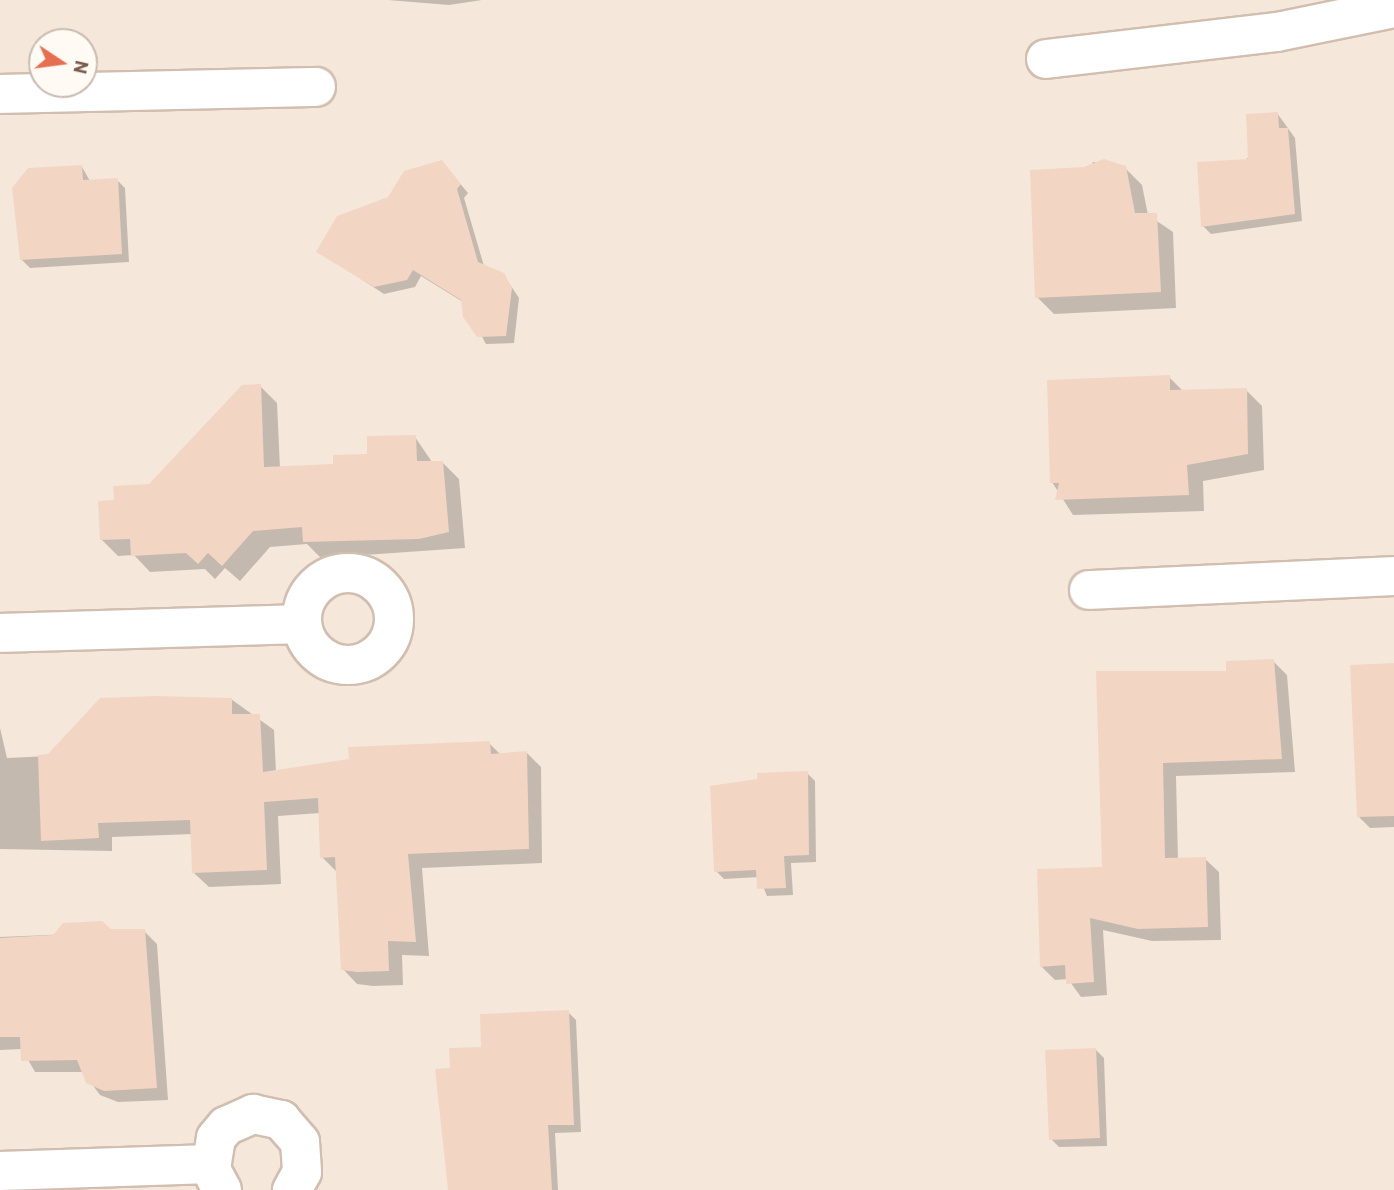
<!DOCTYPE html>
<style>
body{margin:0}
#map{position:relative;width:1394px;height:1190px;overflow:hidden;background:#fdf6ec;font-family:Barlow,sans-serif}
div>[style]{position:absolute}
.residential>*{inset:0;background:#f5e8da}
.shadow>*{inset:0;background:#0003}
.building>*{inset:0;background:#f3d5c3}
.roads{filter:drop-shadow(2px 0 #d1beb0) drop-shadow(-2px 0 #d1beb0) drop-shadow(0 2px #d1beb0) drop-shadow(0 -2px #d1beb0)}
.minor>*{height:38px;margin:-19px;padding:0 19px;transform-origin:19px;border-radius:19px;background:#fff}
.minor>.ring{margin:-19px;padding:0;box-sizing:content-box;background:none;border:38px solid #fff;border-radius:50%}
span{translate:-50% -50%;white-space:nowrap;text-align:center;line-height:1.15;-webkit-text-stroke:5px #fffaf3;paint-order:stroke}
.north{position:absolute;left:28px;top:28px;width:70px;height:70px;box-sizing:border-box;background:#fffaf3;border:2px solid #cabbb1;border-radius:50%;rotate:103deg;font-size:19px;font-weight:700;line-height:28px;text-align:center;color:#7a5c4d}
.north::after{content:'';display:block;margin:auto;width:24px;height:32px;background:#e76f51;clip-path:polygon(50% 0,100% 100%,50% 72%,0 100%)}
</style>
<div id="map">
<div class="residential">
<i style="clip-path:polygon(evenodd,0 0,1394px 0,1394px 1190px,0 1190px,0 0,42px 42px,84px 42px,84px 84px,42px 84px,42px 42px)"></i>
</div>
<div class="shadow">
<i style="clip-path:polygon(388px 0,482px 0,449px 5px)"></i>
<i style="clip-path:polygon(1277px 113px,1295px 138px,1302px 221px,1211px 234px,1203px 226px)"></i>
<i style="clip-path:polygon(442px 162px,468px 193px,464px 198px,484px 266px,503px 274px,519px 298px,514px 343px,486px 344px,463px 302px,421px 276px,415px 287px,384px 294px,318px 251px)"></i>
<i style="clip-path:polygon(1093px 162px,1125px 168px,1142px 185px,1148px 215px,1173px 232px,1176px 308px,1054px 314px,1037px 297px)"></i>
<i style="clip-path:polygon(82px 167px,90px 181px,117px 180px,125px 188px,129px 262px,30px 268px,22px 260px)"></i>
<i style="clip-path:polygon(1169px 377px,1184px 392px,1246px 390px,1262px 406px,1264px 470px,1203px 481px,1204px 511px,1073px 515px,1052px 482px)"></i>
<i style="clip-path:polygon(260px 386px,277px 403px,280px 468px,335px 466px,415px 437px,432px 462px,442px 462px,459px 479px,465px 548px,321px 558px,307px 544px,270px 547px,240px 581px,225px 568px,215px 579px,205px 569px,150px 572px,134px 555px,118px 556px,101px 539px,115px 502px,150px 486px)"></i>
<i style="clip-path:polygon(1273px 661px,1287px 675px,1295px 772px,1176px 776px,1178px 860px,1205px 859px,1219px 872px,1221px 940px,1152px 941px,1103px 930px,1107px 995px,1081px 997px,1068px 979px,1055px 980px,1041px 966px,1104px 869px,1097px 673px,1228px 673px)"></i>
<i style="clip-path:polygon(1394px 665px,1394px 827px,1370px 828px,1359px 817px)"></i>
<i style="clip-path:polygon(231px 699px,274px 730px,276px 772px,489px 743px,501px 755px,527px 753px,541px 767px,542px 863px,422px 868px,429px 956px,402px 955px,403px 985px,373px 986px,357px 984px,343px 969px,337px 872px,322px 857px,320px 813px,278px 816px,281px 884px,209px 887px,194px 873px,193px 834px,112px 837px,112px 851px,0 849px,0 728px,7px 758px,49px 756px)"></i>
<i style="clip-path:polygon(807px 773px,815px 781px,816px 862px,791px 863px,793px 895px,767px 896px,759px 877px,724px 879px,716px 871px,759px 780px)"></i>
<i style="clip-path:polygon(144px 931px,157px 944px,168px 1100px,118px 1102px,100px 1095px,83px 1072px,35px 1072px,22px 1049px,0 1050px,0 937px)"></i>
<i style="clip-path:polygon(568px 1012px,576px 1020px,581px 1132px,555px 1133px,558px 1190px,449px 1190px,452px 1070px,483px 1048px)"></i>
<i style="clip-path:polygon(1096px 1050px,1104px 1058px,1107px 1146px,1059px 1147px,1051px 1139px)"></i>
</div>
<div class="building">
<i style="clip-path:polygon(1278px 112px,1279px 128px,1288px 128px,1295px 214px,1201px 227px,1197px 162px,1248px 159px,1246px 114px)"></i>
<i style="clip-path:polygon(1104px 159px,1126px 166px,1135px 213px,1157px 213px,1161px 292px,1035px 298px,1030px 170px,1084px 167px)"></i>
<i style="clip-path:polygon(442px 160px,461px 184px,457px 189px,478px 262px,504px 273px,512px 288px,506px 336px,477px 337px,463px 317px,461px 300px,413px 270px,407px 280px,374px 287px,316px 252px,337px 216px,388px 197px,404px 171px)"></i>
<i style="clip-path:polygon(82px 165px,83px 180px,118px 178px,122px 254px,20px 260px,12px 188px,28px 168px)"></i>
<i style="clip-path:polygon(1170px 375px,1170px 390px,1247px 388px,1248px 454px,1187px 465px,1189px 495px,1055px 500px,1059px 483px,1050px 483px,1047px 380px)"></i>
<i style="clip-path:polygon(261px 384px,264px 467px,333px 464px,333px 455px,367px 454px,367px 436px,416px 435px,417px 461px,443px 461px,449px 532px,419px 539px,303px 542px,302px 527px,253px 531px,222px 566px,208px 553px,198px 564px,186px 553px,131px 556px,130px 539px,100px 540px,98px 501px,114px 500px,113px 486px,149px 484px,242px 385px)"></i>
<i style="clip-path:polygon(1274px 659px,1282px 759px,1163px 763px,1165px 858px,1206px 857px,1208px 927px,1138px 929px,1090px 918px,1094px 982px,1066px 984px,1065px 965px,1040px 967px,1037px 869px,1102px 867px,1096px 671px,1226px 671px,1226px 661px)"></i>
<i style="clip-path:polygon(1394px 663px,1394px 816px,1357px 817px,1350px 665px)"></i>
<i style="clip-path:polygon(155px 696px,232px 698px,232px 714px,260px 714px,263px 772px,349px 759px,348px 747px,490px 741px,491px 754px,527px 751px,529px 849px,408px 854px,416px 942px,388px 941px,389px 971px,357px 972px,341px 970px,335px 857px,320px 858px,318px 798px,264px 802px,267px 870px,192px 873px,190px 820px,98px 823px,99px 838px,41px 841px,38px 755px,48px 754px,100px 698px)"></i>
<i style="clip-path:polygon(808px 771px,809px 855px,784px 856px,786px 888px,757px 889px,756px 870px,714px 872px,710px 786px,757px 779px,757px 773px)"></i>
<i style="clip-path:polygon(102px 921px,111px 929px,145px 929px,157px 1088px,104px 1091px,86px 1083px,77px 1060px,21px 1061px,20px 1037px,0 1037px,0 938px,53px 935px,63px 923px)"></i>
<i style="clip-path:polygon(569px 1010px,574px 1125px,548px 1125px,552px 1190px,448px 1190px,435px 1069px,450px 1068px,449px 1048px,481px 1047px,480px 1014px)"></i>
<i style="clip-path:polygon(1096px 1048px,1100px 1138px,1049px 1140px,1045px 1050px)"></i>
</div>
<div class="roads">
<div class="minor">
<i style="left:1046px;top:59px;width:233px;rotate:-6.7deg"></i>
<i style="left:1277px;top:32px;width:119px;rotate:-11.6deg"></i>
<i style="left:0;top:94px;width:316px;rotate:-1.3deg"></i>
<i class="ring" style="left:302px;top:573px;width:54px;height:54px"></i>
<i style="left:1089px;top:590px;width:305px;rotate:-2.6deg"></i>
<i style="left:0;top:633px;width:302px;rotate:-1.7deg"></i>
<i style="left:0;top:1171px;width:211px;rotate:-1.9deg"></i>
<i style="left:222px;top:1190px;width:24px;rotate:-118deg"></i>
<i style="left:211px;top:1169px;width:31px;rotate:-81deg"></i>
<i style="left:216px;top:1138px;width:16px;rotate:-50deg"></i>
<i style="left:226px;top:1126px;width:30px;rotate:-24deg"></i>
<i style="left:253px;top:1114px;width:29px;rotate:12deg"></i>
<i style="left:281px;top:1120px;width:29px;rotate:49deg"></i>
<i style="left:300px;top:1142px;width:30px;rotate:86deg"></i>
<i style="left:302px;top:1172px;width:21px;rotate:119deg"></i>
</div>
</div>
<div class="north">N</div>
</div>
